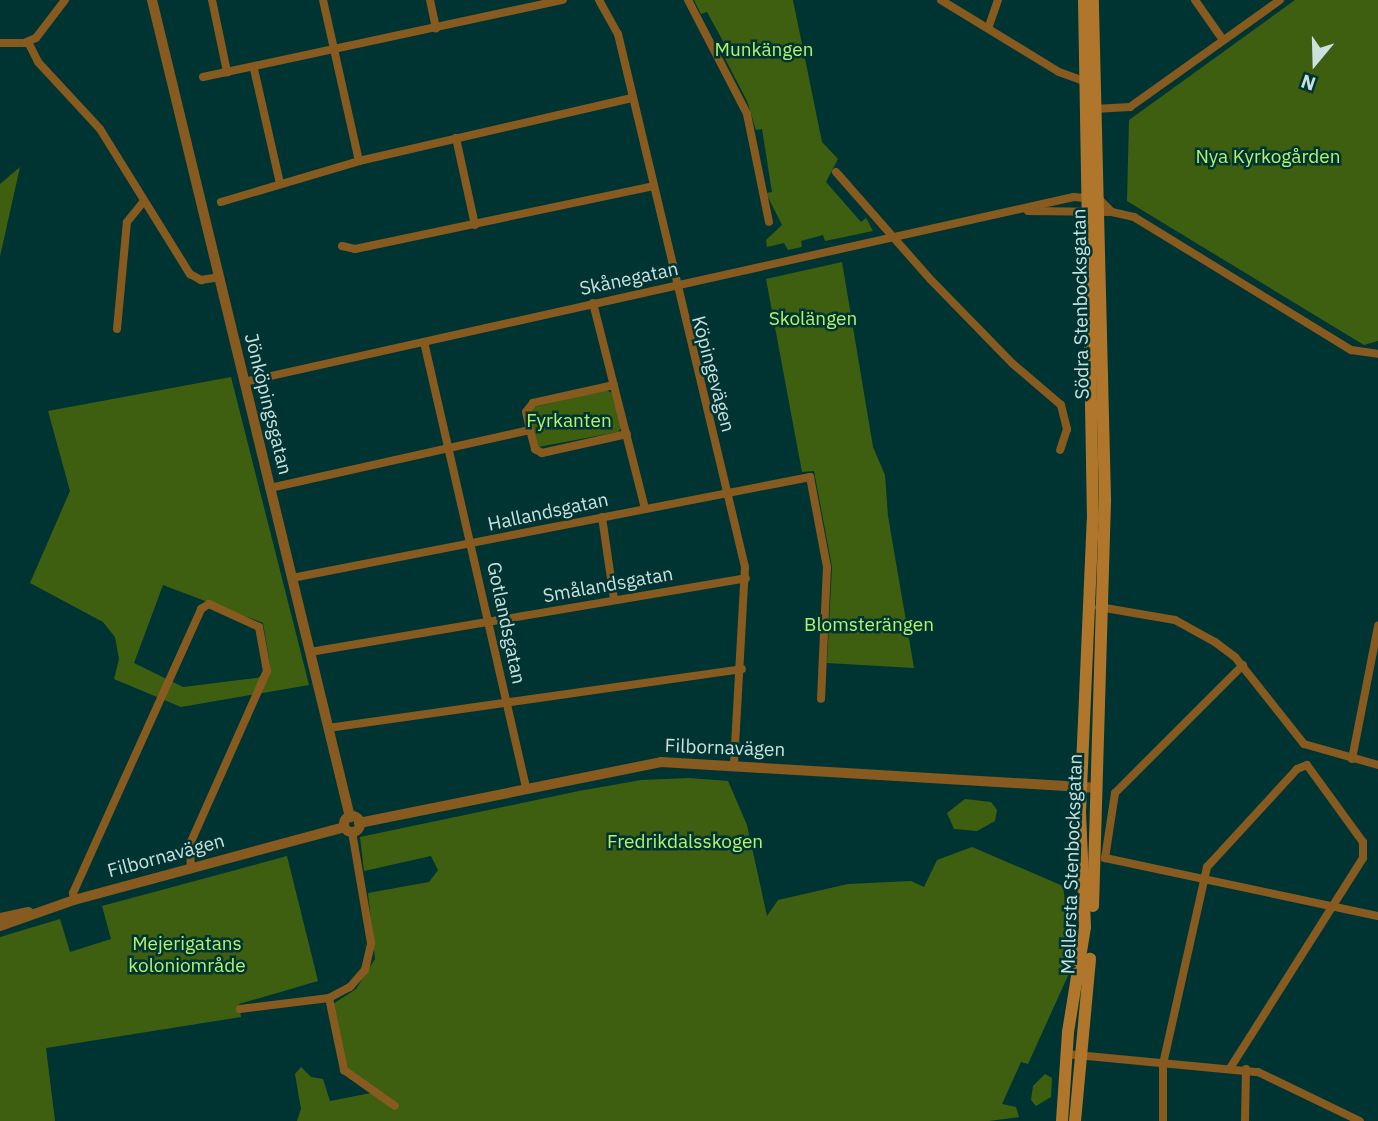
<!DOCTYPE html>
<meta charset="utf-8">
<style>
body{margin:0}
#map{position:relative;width:1378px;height:1121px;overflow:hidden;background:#003432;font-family:"IBM Plex Sans",sans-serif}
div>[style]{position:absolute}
.green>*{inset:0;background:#3f5f10}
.minor>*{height:8px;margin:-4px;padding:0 4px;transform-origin:4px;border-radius:4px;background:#875b1f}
.tertiary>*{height:10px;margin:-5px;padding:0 5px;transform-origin:5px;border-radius:5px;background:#875b1f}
.tertiary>.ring{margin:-5px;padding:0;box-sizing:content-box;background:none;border:10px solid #875b1f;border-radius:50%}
.secondary>*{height:12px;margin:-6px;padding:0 6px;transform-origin:6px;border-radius:6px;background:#b0772c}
span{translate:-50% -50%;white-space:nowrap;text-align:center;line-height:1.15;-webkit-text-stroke:5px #003432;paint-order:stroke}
.park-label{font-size:19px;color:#b4f36b}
.street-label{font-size:19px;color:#cae1df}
.north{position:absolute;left:1280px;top:28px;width:70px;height:70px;-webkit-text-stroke:5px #003432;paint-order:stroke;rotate:199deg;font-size:19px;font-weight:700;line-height:28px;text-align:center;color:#cae1df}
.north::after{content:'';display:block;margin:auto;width:24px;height:32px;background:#cae1df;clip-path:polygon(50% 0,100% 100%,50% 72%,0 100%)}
</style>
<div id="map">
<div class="green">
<i style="clip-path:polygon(694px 0,793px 0,822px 142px,838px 159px,826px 182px,861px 222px,866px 218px,873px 231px,825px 241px,823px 235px,801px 241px,802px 247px,788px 250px,784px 243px,767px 247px,766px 240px,782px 225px,766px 193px,772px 192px,762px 129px,756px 130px,747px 101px,719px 47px,724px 43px,707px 12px,701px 14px)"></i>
<i style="clip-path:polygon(1295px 0,1378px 0,1378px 341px,1364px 345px,1127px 201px,1129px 120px)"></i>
<i style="clip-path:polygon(20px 167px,3px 243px,0 256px,0 184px)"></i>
<i style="clip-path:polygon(842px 262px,873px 447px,885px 475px,888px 516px,914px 668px,827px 663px,832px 567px,814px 471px,802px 472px,766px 279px)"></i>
<i style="clip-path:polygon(evenodd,231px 377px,309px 685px,181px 707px,114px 679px,119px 659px,115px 637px,103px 622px,30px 583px,70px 491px,48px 411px,231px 377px,163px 585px,263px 623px,271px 671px,257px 678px,183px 687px,134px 663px,163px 585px)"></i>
<i style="clip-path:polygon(606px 390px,612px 393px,622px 427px,618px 432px,538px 447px,530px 413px,534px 407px)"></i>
<i style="clip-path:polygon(689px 778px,728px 781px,747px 825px,767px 916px,778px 900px,848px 884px,911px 881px,924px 887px,937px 860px,972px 847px,1063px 886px,1071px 949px,1064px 966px,1071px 969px,1028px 1064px,1021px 1062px,1002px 1104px,1016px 1107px,1019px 1117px,989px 1121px,297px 1121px,301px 1109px,295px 1074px,301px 1067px,311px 1077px,323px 1079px,330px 1101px,376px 1092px,347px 1069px,333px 1004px,356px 989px,375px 959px,368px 893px,429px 882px,438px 870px,431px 856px,364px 871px,360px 837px,579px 791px,641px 780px)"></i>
<i style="clip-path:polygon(965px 799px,991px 802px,997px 810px,995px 821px,977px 831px,954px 829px,947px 813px)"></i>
<i style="clip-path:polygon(287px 856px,318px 981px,239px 1004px,241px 1017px,46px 1048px,55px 1121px,0 1121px,0 937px,60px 919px,70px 952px,111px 939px,102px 906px)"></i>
<i style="clip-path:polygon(1045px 1074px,1052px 1078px,1051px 1097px,1036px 1106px,1031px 1100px,1033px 1086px)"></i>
</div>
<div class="minor">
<i style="left:212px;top:0;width:74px;rotate:78.2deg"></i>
<i style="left:323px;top:0;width:165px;rotate:77.4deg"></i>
<i style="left:430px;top:0;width:29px;rotate:78deg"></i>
<i style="left:599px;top:0;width:39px;rotate:61deg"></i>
<i style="left:618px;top:34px;width:548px;rotate:76.6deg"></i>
<i style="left:745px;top:567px;width:196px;rotate:93.2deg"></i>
<i style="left:688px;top:0;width:128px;rotate:62.6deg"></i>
<i style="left:747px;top:114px;width:110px;rotate:78.5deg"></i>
<i style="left:941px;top:0;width:138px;rotate:31.4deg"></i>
<i style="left:1059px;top:72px;width:33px;rotate:20deg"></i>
<i style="left:1195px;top:0;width:49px;rotate:55deg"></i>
<i style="left:989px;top:26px;width:28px;rotate:-71deg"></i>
<i style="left:28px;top:42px;width:22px;rotate:63deg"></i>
<i style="left:38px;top:62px;width:91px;rotate:47.2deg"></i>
<i style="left:100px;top:129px;width:171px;rotate:58.2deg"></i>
<i style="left:190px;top:274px;width:13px;rotate:29deg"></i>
<i style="left:201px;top:280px;width:18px;rotate:-9deg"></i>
<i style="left:0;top:43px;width:24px"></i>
<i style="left:24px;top:43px;width:13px;rotate:-23deg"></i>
<i style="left:36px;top:38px;width:48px;rotate:-52.7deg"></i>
<i style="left:254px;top:69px;width:117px;rotate:77.2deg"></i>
<i style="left:203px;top:77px;width:368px;rotate:-12.1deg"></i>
<i style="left:1094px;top:109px;width:36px;rotate:-3deg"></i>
<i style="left:1130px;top:107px;width:184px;rotate:-35.5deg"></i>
<i style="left:456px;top:138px;width:89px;rotate:77.7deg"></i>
<i style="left:836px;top:172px;width:144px;rotate:48.7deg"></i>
<i style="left:931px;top:280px;width:117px;rotate:45.7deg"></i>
<i style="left:1013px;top:364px;width:63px;rotate:40.5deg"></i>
<i style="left:1061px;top:405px;width:25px;rotate:76deg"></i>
<i style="left:1067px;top:429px;width:22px;rotate:108deg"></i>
<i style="left:221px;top:202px;width:144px;rotate:-16.5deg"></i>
<i style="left:359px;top:161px;width:280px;rotate:-13deg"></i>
<i style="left:1028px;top:211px;width:84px;rotate:0.7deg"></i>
<i style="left:1112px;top:212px;width:23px;rotate:13deg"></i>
<i style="left:1134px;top:217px;width:255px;rotate:31.5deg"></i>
<i style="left:1351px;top:350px;width:27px;rotate:8deg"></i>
<i style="left:342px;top:246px;width:13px;rotate:13deg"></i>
<i style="left:355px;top:249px;width:305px;rotate:-11.9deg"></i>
<i style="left:593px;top:303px;width:212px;rotate:75.8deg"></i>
<i style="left:117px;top:329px;width:107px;rotate:-84.7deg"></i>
<i style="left:127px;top:222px;width:27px;rotate:-51deg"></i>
<i style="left:424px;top:342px;width:458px;rotate:77.1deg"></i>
<i style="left:244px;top:382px;width:850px;rotate:-12.57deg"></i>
<i style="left:1074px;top:197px;width:25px;rotate:5deg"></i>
<i style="left:1099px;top:199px;width:18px;rotate:45deg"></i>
<i style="left:614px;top:385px;width:83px;rotate:167.5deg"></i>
<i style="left:533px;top:403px;width:11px;rotate:128deg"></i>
<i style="left:526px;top:412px;width:18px;rotate:77deg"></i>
<i style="left:530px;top:430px;width:20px;rotate:75deg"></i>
<i style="left:535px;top:449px;width:8px;rotate:30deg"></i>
<i style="left:542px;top:453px;width:87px;rotate:-12.6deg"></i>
<i style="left:270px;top:488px;width:266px;rotate:-12.6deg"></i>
<i style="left:602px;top:517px;width:83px;rotate:81.7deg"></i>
<i style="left:292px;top:578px;width:528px;rotate:-11.03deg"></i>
<i style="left:810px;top:477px;width:92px;rotate:79.3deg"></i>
<i style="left:827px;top:567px;width:132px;rotate:92.6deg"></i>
<i style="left:1099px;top:607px;width:77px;rotate:9.7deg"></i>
<i style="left:1175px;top:620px;width:46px;rotate:28.8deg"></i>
<i style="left:1215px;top:642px;width:25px;rotate:37deg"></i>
<i style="left:1235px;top:657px;width:111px;rotate:51.6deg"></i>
<i style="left:1304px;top:744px;width:77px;rotate:15.8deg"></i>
<i style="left:310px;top:652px;width:442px;rotate:-9.6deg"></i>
<i style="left:1243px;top:665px;width:181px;rotate:135deg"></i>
<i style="left:1115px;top:793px;width:66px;rotate:98.7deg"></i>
<i style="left:1105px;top:858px;width:279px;rotate:12deg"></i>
<i style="left:328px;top:728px;width:418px;rotate:-8.1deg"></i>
<i style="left:1352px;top:759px;width:136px;rotate:-78.9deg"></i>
<i style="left:74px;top:900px;width:7px;rotate:-98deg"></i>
<i style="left:73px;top:893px;width:312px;rotate:-65.7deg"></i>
<i style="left:201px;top:609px;width:9px;rotate:-32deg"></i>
<i style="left:209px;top:604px;width:55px;rotate:24.7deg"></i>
<i style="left:259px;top:627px;width:45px;rotate:79.7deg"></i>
<i style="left:267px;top:671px;width:189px;rotate:114deg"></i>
<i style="left:190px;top:844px;width:23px;rotate:88deg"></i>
<i style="left:329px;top:998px;width:74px;rotate:78.2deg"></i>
<i style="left:344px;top:1070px;width:62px;rotate:35.2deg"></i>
<i style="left:240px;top:1009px;width:90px;rotate:-7deg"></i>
<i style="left:329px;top:998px;width:24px;rotate:-28deg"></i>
<i style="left:350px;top:987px;width:23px;rotate:-49deg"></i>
<i style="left:365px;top:970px;width:28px;rotate:-77deg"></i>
<i style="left:371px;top:943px;width:113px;rotate:-99.7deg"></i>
<i style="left:1066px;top:1054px;width:193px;rotate:5.4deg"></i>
<i style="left:1258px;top:1072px;width:113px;rotate:25.7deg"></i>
<i style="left:1163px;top:1121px;width:57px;rotate:-90deg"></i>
<i style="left:1163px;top:1064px;width:202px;rotate:-77.4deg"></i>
<i style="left:1207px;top:867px;width:133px;rotate:-47.4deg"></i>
<i style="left:1297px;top:769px;width:11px;rotate:-22deg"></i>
<i style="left:1307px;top:765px;width:95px;rotate:54deg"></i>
<i style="left:1363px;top:842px;width:16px;rotate:90deg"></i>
<i style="left:1363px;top:858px;width:249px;rotate:122.3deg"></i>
<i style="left:1245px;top:1121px;width:52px;rotate:-88.9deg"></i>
</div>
<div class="tertiary">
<i style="left:152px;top:0;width:841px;rotate:76.38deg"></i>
<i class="ring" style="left:344px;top:816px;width:6px;height:6px"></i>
<i style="left:359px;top:823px;width:308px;rotate:-11.4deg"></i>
<i style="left:661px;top:762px;width:435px;rotate:3.4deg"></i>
<i style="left:0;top:918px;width:29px;rotate:-12deg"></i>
<i style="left:0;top:926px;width:78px;rotate:-19.4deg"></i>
<i style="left:74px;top:900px;width:280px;rotate:-15.1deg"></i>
</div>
<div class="secondary">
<i style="left:1093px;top:906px;width:407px;rotate:-88.3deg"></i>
<i style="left:1105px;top:499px;width:499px;rotate:-91.4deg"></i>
<i style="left:1062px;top:1121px;width:89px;rotate:-86.1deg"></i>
<i style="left:1068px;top:1032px;width:106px;rotate:-80.8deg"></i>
<i style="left:1085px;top:927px;width:115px;rotate:-92.5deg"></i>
<i style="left:1080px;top:812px;width:292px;rotate:-87.5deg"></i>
<i style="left:1093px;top:520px;width:520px;rotate:-90.99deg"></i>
<i style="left:1075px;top:1121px;width:163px;rotate:-84.7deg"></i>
</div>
<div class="park-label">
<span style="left:764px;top:50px">Munkängen</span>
<span style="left:1268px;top:157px">Nya Kyrkogården</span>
<span style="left:813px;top:319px">Skolängen</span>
<span style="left:569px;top:421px">Fyrkanten</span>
<span style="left:869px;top:625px">Blomsterängen</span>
<span style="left:685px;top:842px">Fredrikdalsskogen</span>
<span style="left:187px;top:955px">Mejerigatans<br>koloniområde</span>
</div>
<div class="street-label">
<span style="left:629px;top:279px;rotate:-12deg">Skånegatan</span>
<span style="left:1081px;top:304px;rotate:-91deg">Södra Stenbocksgatan</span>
<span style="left:713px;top:374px;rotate:75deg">Köpingevägen</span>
<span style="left:268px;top:404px;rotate:76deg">Jönköpingsgatan</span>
<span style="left:548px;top:512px;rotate:-12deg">Hallandsgatan</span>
<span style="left:608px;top:585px;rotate:-10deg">Smålandsgatan</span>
<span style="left:506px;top:623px;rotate:78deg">Gotlandsgatan</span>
<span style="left:725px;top:748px;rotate:2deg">Filbornavägen</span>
<span style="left:166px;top:856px;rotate:-15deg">Filbornavägen</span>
<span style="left:1072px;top:864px;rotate:-88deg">Mellersta Stenbocksgatan</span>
</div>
<div class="north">N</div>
</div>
